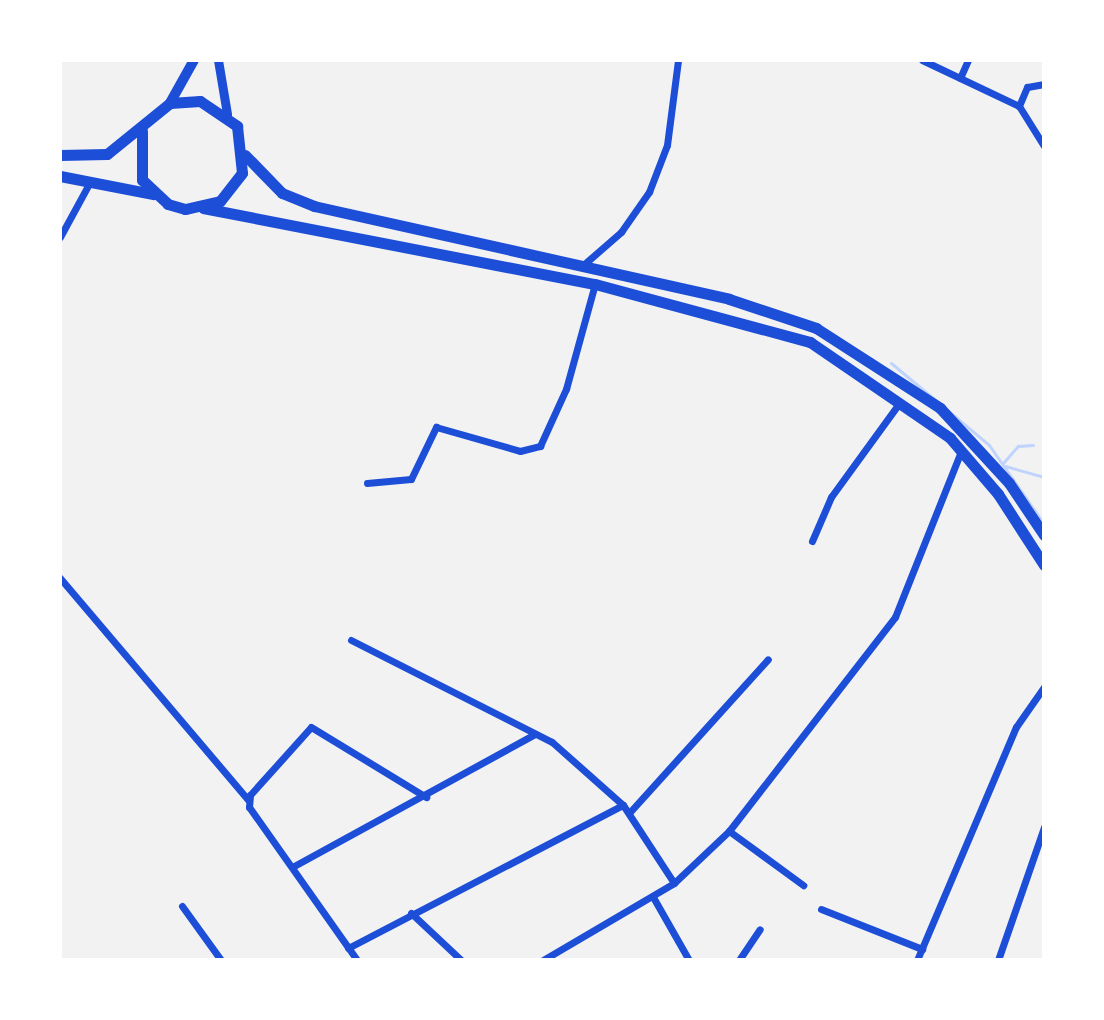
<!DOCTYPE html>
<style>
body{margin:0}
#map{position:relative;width:1104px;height:1020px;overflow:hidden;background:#f2f2f2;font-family:"DM Sans",sans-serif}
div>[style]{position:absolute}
.stream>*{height:3px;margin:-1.5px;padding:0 1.5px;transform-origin:1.5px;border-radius:1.5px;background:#bfd3fe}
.minor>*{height:7px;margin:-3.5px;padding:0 3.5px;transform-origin:3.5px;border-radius:3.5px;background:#1d4ed8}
.secondary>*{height:9px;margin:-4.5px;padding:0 4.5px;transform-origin:4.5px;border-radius:4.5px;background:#1d4ed8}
.primary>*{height:10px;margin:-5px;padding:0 5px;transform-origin:5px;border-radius:5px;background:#1d4ed8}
.trunk>*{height:11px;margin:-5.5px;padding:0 5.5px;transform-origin:5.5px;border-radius:5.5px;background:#1d4ed8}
span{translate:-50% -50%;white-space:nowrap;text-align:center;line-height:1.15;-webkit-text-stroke:7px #fff;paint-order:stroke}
.frame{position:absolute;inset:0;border:62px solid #fff;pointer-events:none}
</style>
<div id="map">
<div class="stream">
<i style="left:891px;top:363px;width:128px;rotate:39.9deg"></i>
<i style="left:989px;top:445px;width:96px;rotate:55.2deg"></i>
<i style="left:1003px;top:463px;width:23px;rotate:-49deg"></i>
<i style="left:1018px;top:446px;width:15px;rotate:-4deg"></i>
<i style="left:1005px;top:466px;width:41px;rotate:15.8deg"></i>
</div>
<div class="minor">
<i style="left:922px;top:60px;width:107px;rotate:25.4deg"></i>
<i style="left:960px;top:78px;width:20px;rotate:-66deg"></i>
<i style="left:1044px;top:84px;width:17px;rotate:170deg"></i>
<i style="left:1027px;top:87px;width:21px;rotate:113deg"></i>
<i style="left:1019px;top:106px;width:47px;rotate:58deg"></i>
<i style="left:60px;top:237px;width:63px;rotate:-61.4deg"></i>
<i style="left:582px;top:266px;width:52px;rotate:-41.1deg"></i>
<i style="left:621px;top:232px;width:49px;rotate:-55deg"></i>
<i style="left:649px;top:192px;width:50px;rotate:-69deg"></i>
<i style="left:667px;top:145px;width:86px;rotate:-82.6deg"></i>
<i style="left:367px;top:483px;width:44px;rotate:-5.2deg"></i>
<i style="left:411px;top:479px;width:58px;rotate:-64.3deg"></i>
<i style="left:436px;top:427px;width:87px;rotate:15.9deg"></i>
<i style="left:520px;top:451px;width:21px;rotate:-14deg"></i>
<i style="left:540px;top:446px;width:63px;rotate:-65.5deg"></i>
<i style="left:566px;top:389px;width:109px;rotate:-74.6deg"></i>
<i style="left:812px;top:541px;width:48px;rotate:-66.6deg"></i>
<i style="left:831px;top:497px;width:117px;rotate:-54deg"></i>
<i style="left:60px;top:578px;width:291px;rotate:49.7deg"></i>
<i style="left:351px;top:640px;width:225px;rotate:26.9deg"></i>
<i style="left:552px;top:742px;width:95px;rotate:41.6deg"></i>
<i style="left:623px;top:805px;width:93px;rotate:56.8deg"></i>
<i style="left:629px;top:813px;width:207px;rotate:-47.9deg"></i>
<i style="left:729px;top:831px;width:92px;rotate:36.1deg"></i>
<i style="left:294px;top:866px;width:275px;rotate:-28.7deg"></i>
<i style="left:653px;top:897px;width:73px;rotate:60.3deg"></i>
<i style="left:182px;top:906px;width:67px;rotate:54.2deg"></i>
<i style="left:821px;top:909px;width:109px;rotate:21.6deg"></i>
<i style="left:411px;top:913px;width:69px;rotate:43.2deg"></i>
<i style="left:348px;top:948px;width:310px;rotate:-27.5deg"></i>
<i style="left:357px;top:960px;width:187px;rotate:-125.2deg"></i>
<i style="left:249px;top:807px;width:12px;rotate:-85deg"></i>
<i style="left:250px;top:795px;width:91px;rotate:-48.1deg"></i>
<i style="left:311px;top:727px;width:135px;rotate:31.3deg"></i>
<i style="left:543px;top:960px;width:152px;rotate:-30.4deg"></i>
<i style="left:674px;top:883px;width:76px;rotate:-43.4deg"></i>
<i style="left:729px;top:831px;width:271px;rotate:-52.2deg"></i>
<i style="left:895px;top:617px;width:179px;rotate:-68.3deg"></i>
<i style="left:739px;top:960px;width:37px;rotate:-56deg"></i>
<i style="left:917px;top:960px;width:253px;rotate:-67deg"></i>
<i style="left:1016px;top:727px;width:49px;rotate:-55deg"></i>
<i style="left:998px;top:960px;width:141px;rotate:-70.9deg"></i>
</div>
<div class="secondary">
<i style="left:218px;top:60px;width:55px;rotate:80.5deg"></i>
</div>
<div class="primary">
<i style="left:170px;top:103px;width:49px;rotate:-60.8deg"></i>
</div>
<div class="trunk">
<i style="left:60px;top:155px;width:47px;rotate:-1.2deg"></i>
<i style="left:107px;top:154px;width:81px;rotate:-39deg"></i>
<i style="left:170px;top:103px;width:30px;rotate:-4deg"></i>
<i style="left:200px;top:101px;width:45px;rotate:34deg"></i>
<i style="left:237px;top:126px;width:47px;rotate:83.9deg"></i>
<i style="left:242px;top:173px;width:36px;rotate:128deg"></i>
<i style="left:220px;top:201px;width:36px;rotate:167deg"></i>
<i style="left:185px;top:209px;width:18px;rotate:-164deg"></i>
<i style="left:168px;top:204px;width:35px;rotate:-137deg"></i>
<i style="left:142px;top:180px;width:49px;rotate:-90deg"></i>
<i style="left:245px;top:155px;width:53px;rotate:45.8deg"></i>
<i style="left:282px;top:193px;width:35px;rotate:22deg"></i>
<i style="left:314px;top:206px;width:425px;rotate:12.6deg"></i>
<i style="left:729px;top:299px;width:92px;rotate:18.4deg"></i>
<i style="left:816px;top:328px;width:148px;rotate:32.8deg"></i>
<i style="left:940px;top:408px;width:102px;rotate:47.4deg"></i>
<i style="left:1009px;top:483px;width:63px;rotate:56.1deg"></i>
<i style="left:60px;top:176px;width:95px;rotate:11deg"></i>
<i style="left:203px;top:208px;width:399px;rotate:11deg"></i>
<i style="left:595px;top:284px;width:223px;rotate:15.1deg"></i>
<i style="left:810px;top:342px;width:170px;rotate:34.4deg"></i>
<i style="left:950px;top:438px;width:74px;rotate:49.4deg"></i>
<i style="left:998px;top:494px;width:85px;rotate:57.1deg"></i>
</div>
<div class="frame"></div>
</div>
